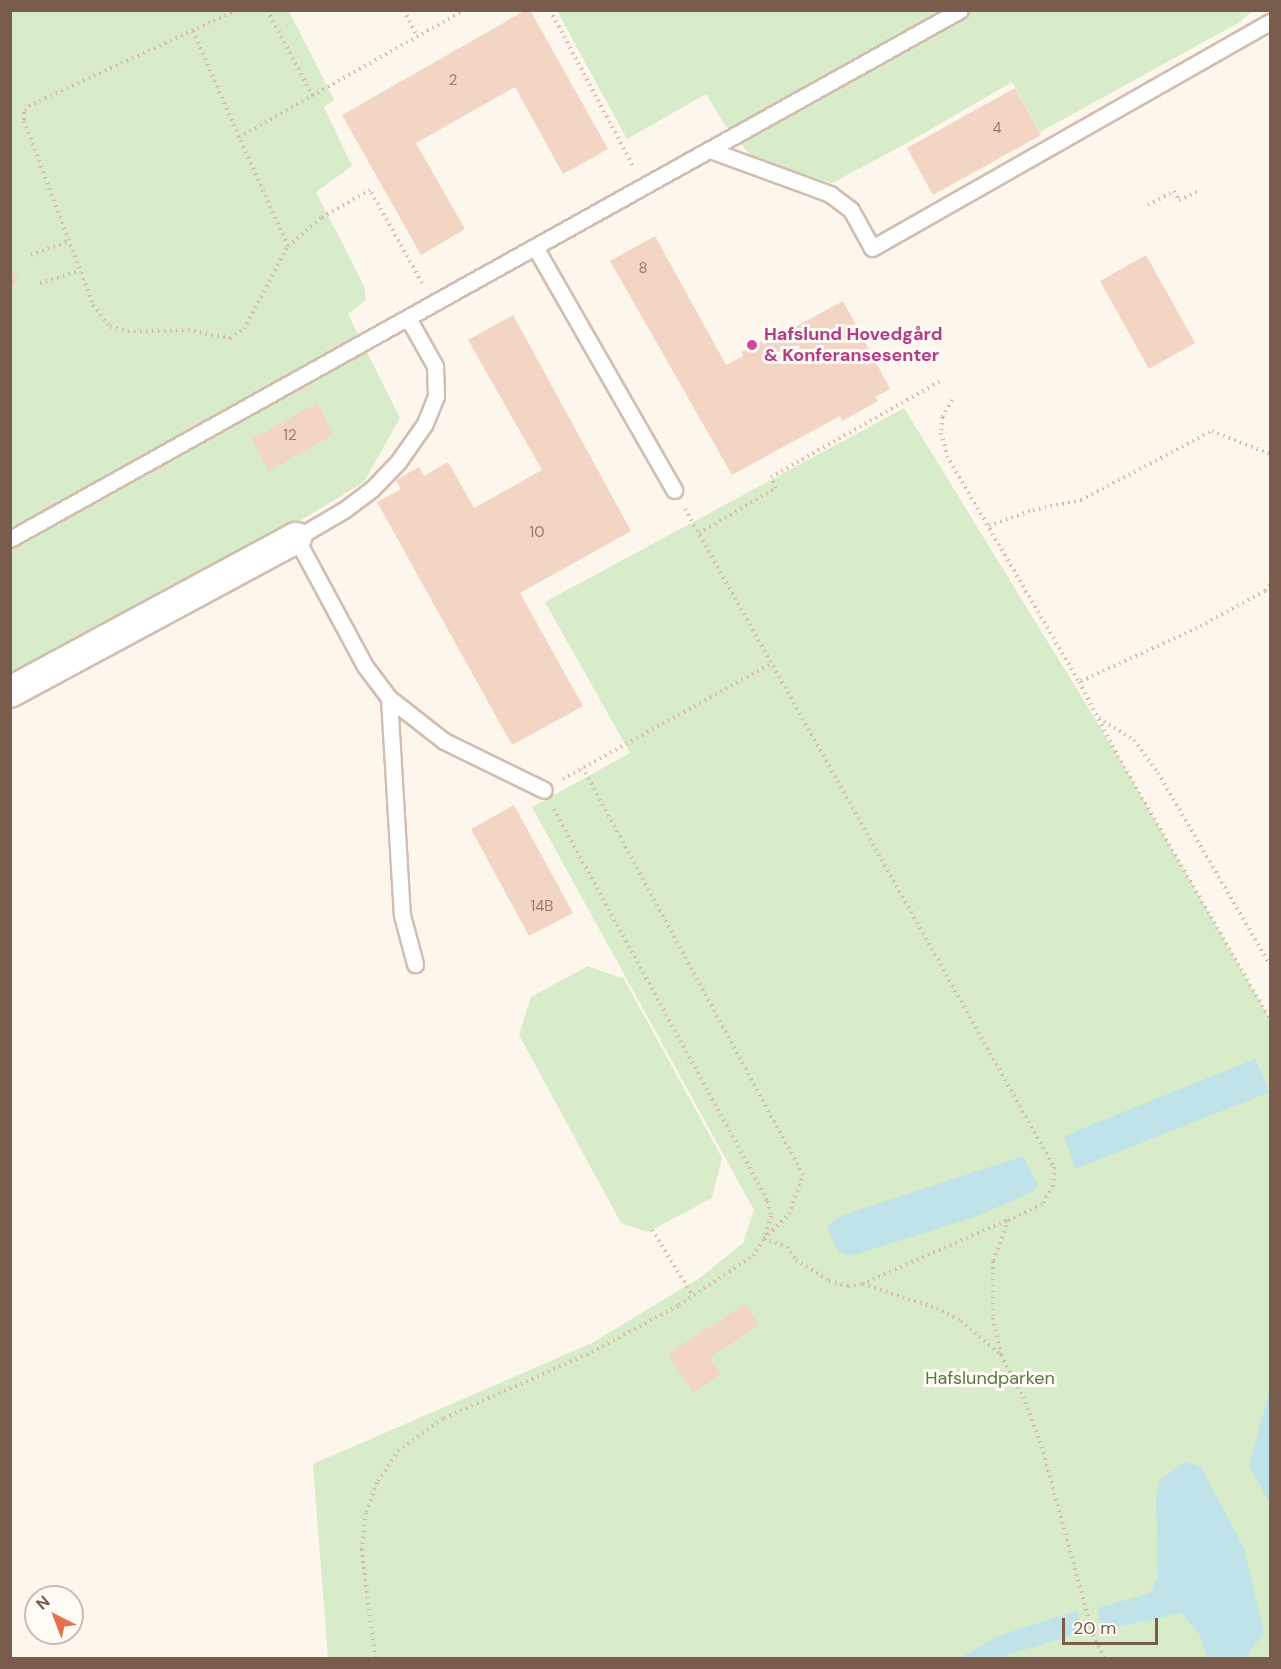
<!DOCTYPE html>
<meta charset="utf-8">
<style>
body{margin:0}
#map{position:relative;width:1281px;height:1669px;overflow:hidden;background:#fdf6ec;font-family:"DM Sans",sans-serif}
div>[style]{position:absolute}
.green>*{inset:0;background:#d8ecc9}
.water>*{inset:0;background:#bfe3e8}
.building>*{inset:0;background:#f3d5c3}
.path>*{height:4px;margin-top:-2px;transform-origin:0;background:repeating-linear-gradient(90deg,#d9b8a5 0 1.5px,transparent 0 6px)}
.roads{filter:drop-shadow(2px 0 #d1beb0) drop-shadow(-2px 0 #d1beb0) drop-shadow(0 2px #d1beb0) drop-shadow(0 -2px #d1beb0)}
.lane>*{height:15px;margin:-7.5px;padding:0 7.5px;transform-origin:7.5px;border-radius:7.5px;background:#fff}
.street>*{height:30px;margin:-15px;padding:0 15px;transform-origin:15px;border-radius:15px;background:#fff}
.dots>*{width:16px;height:16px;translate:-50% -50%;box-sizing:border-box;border:3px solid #fffaf3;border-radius:50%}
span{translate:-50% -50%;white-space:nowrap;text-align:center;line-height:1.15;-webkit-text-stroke:6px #fffaf3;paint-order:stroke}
.number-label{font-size:15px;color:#987a6a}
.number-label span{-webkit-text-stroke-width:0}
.hotel-label{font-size:18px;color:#b23c85;font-weight:700}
.left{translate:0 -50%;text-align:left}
.park-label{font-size:18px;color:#537a41}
.frame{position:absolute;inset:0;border:12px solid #7a5c4d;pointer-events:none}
.north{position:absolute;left:24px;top:1585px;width:60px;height:60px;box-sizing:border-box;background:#fffaf3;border:2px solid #cabbb1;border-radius:50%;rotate:318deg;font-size:16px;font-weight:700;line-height:24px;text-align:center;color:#7a5c4d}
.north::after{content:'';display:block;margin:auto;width:21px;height:27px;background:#e76f51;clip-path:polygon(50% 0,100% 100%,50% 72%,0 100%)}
.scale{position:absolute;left:1062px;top:1618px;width:96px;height:27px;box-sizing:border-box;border:3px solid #7a5c4d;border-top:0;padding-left:8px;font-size:18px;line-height:21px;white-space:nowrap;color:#7a5c4d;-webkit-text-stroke:4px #fffaf3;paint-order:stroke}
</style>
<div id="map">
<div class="green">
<i style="clip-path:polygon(11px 11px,289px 11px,334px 100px,324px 107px,352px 166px,316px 192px,364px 286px,366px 300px,348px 314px,400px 418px,364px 482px,310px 515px,11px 678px)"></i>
<i style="clip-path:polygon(557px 11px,1252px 11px,1240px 22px,1040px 132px,1012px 82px,900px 147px,832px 183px,755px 161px,723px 122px,706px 94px,627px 139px)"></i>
<i style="clip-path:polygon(904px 408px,1118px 756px,1270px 1019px,1270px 1658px,328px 1658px,313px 1464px,592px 1343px,701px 1277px,743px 1243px,754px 1210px,532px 807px,630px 753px,545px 602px)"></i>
<i style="clip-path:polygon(588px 966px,624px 979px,722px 1158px,712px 1198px,648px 1232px,621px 1223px,519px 1035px,531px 997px)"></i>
</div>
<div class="water">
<i style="clip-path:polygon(1255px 1059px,1270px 1092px,1075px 1169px,1064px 1136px)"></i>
<i style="clip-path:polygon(1023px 1156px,1038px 1185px,1032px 1192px,975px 1217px,850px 1256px,838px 1252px,827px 1227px,840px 1216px)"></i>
<i style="clip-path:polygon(1270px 1389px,1270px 1503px,1249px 1466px)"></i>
<i style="clip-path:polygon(1185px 1462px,1201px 1467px,1244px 1548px,1264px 1633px,1245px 1658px,1207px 1658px,1200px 1635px,1181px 1613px,1100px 1631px,1098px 1608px,1150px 1593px,1158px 1576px,1156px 1500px,1160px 1480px)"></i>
<i style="clip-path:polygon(1077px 1611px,1084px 1632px,997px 1658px,960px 1658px,1000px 1635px)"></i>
</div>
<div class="building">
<i style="clip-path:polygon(526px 10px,530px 10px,608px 149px,563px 174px,515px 87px,416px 143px,465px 229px,421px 255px,342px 115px)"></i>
<i style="clip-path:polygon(1015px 88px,1041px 135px,933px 195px,907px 148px)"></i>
<i style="clip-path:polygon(655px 236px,726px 365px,743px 356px,741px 352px,762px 341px,764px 344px,843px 301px,890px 389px,875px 397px,878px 401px,842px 421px,840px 416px,732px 475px,610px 261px)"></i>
<i style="clip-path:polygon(1146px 255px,1195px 343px,1149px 369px,1100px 281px)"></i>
<i style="clip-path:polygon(10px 267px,18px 278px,10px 292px)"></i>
<i style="clip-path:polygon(513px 315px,631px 531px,520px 593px,583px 706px,512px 745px,377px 502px,401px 489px,396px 480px,419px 467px,424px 476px,448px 462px,474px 508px,542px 470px,468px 340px)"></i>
<i style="clip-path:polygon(317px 403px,334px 434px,269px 471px,252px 439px)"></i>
<i style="clip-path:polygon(514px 805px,573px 913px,529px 936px,471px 829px)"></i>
<i style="clip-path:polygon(745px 1304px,759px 1325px,710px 1357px,721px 1375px,693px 1393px,668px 1354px)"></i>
</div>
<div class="path">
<i style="left:237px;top:10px;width:228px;rotate:155.3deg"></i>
<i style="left:30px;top:105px;width:9px;rotate:131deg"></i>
<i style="left:24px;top:112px;width:9px;rotate:90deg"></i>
<i style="left:24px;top:121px;width:197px;rotate:69.4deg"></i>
<i style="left:93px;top:305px;width:28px;rotate:52deg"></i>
<i style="left:110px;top:327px;width:18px;rotate:13deg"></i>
<i style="left:128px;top:331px;width:60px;rotate:-1deg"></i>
<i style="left:188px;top:330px;width:43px;rotate:10.8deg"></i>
<i style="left:230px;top:338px;width:17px;rotate:-33deg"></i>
<i style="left:244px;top:329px;width:94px;rotate:-62.1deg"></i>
<i style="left:267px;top:10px;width:98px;rotate:61.9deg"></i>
<i style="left:404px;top:10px;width:30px;rotate:64deg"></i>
<i style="left:550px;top:10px;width:177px;rotate:62deg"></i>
<i style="left:193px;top:31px;width:116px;rotate:66.5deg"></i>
<i style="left:1148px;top:205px;width:30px;rotate:-28deg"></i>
<i style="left:1174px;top:191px;width:10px;rotate:61deg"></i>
<i style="left:1179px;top:200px;width:22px;rotate:-24deg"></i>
<i style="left:31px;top:255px;width:40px;rotate:-20.2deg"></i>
<i style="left:40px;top:283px;width:42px;rotate:-16.7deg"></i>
<i style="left:422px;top:283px;width:107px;rotate:-119.2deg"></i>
<i style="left:370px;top:190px;width:56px;rotate:150.3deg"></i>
<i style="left:321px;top:218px;width:43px;rotate:139.7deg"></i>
<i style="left:288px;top:246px;width:120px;rotate:-114.2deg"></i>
<i style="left:239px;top:137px;width:258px;rotate:-29.4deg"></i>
<i style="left:952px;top:400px;width:20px;rotate:120deg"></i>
<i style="left:942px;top:417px;width:16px;rotate:94deg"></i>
<i style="left:941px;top:433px;width:24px;rotate:75deg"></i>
<i style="left:947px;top:456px;width:262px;rotate:59.7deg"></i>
<i style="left:685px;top:509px;width:754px;rotate:60.72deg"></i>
<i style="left:1054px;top:1167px;width:19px;rotate:93deg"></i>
<i style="left:1053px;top:1186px;width:21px;rotate:121deg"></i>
<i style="left:1042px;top:1204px;width:37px;rotate:154deg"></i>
<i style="left:1009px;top:1220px;width:44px;rotate:111.3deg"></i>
<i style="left:993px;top:1261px;width:57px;rotate:90deg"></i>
<i style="left:993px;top:1318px;width:38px;rotate:78deg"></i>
<i style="left:1001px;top:1355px;width:47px;rotate:62.4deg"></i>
<i style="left:1023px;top:1397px;width:47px;rotate:68.9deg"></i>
<i style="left:1040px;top:1441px;width:201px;rotate:74.7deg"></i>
<i style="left:1093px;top:1635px;width:25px;rotate:64deg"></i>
<i style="left:989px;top:526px;width:47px;rotate:-20deg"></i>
<i style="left:1033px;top:510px;width:49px;rotate:-11.8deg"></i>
<i style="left:1081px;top:500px;width:148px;rotate:-27.8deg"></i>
<i style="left:1212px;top:431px;width:62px;rotate:21.6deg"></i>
<i style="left:699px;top:533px;width:89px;rotate:-30.3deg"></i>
<i style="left:776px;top:488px;width:12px;rotate:-114deg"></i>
<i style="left:771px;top:477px;width:195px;rotate:-29.5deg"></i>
<i style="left:1270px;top:585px;width:8px;rotate:130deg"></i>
<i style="left:1265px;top:591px;width:77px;rotate:151.4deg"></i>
<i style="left:1197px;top:628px;width:130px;rotate:155.4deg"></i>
<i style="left:1079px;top:682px;width:84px;rotate:62.2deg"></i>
<i style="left:1118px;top:756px;width:304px;rotate:60deg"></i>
<i style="left:1099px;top:718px;width:41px;rotate:32.2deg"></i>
<i style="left:1134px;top:740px;width:41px;rotate:54deg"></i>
<i style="left:1158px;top:773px;width:222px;rotate:59.7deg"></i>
<i style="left:563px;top:779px;width:239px;rotate:-29deg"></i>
<i style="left:554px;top:809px;width:447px;rotate:61.4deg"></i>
<i style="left:768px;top:1201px;width:15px;rotate:79deg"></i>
<i style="left:771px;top:1216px;width:23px;rotate:108deg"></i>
<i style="left:652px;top:1230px;width:78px;rotate:58.2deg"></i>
<i style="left:764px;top:1239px;width:24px;rotate:19deg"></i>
<i style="left:787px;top:1247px;width:16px;rotate:55deg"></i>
<i style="left:796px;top:1260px;width:39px;rotate:32deg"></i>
<i style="left:829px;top:1281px;width:20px;rotate:15deg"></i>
<i style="left:848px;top:1286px;width:14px;rotate:-8deg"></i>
<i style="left:862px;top:1284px;width:159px;rotate:-23.7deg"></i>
<i style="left:863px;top:1284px;width:78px;rotate:18deg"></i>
<i style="left:937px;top:1308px;width:27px;rotate:28deg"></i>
<i style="left:961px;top:1321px;width:52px;rotate:40.4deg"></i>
<i style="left:375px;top:1658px;width:109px;rotate:-96.9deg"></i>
<i style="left:362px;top:1550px;width:38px;rotate:-84deg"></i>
<i style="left:366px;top:1512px;width:33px;rotate:-69deg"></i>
<i style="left:378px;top:1481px;width:36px;rotate:-56deg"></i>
<i style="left:398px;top:1451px;width:57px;rotate:-35.7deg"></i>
<i style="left:444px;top:1418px;width:162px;rotate:-24deg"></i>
<i style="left:592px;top:1352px;width:99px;rotate:-28.4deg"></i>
<i style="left:679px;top:1305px;width:89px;rotate:-33.5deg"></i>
<i style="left:753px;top:1256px;width:20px;rotate:-57deg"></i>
<i style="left:764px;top:1239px;width:35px;rotate:-45deg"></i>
<i style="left:789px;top:1214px;width:41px;rotate:-70.3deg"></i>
<i style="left:803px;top:1175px;width:463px;rotate:-118.4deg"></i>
</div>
<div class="roads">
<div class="lane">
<i style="left:710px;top:150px;width:128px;rotate:20.1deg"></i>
<i style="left:830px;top:194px;width:26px;rotate:37deg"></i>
<i style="left:851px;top:210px;width:43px;rotate:61.1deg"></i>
<i style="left:872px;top:248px;width:458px;rotate:-29.6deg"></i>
<i style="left:535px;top:247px;width:280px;rotate:60.2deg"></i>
<i style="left:408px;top:318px;width:55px;rotate:60.6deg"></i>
<i style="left:435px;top:366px;width:30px;rotate:88deg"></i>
<i style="left:436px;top:396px;width:31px;rotate:112deg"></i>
<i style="left:424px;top:425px;width:45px;rotate:125.1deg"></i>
<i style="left:398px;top:462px;width:37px;rotate:134deg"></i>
<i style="left:372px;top:489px;width:35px;rotate:143deg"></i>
<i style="left:344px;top:510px;width:56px;rotate:149.7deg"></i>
<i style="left:296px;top:538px;width:145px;rotate:61.7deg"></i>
<i style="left:365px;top:666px;width:40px;rotate:53deg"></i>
<i style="left:389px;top:698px;width:70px;rotate:38deg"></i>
<i style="left:444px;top:741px;width:111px;rotate:26.1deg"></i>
<i style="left:10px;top:539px;width:1087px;rotate:-29.11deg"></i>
<i style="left:389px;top:698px;width:217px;rotate:86.6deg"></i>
<i style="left:402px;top:915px;width:51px;rotate:75.1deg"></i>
</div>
<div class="street">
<i style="left:10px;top:692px;width:325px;rotate:-28.3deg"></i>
</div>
</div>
<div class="dots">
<i style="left:752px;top:345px;background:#d1479c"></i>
</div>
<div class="number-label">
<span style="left:453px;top:81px">2</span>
<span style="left:997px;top:129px">4</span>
<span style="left:643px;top:269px">8</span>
<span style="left:290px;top:436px">12</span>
<span style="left:537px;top:533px">10</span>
<span style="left:542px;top:907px">14B</span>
</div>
<div class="hotel-label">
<span class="left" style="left:764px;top:345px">Hafslund Hovedgård<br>&amp; Konferansesenter</span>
</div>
<div class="park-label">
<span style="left:990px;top:1378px">Hafslundparken</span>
</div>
<div class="frame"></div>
<div class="north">N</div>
<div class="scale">20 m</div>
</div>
